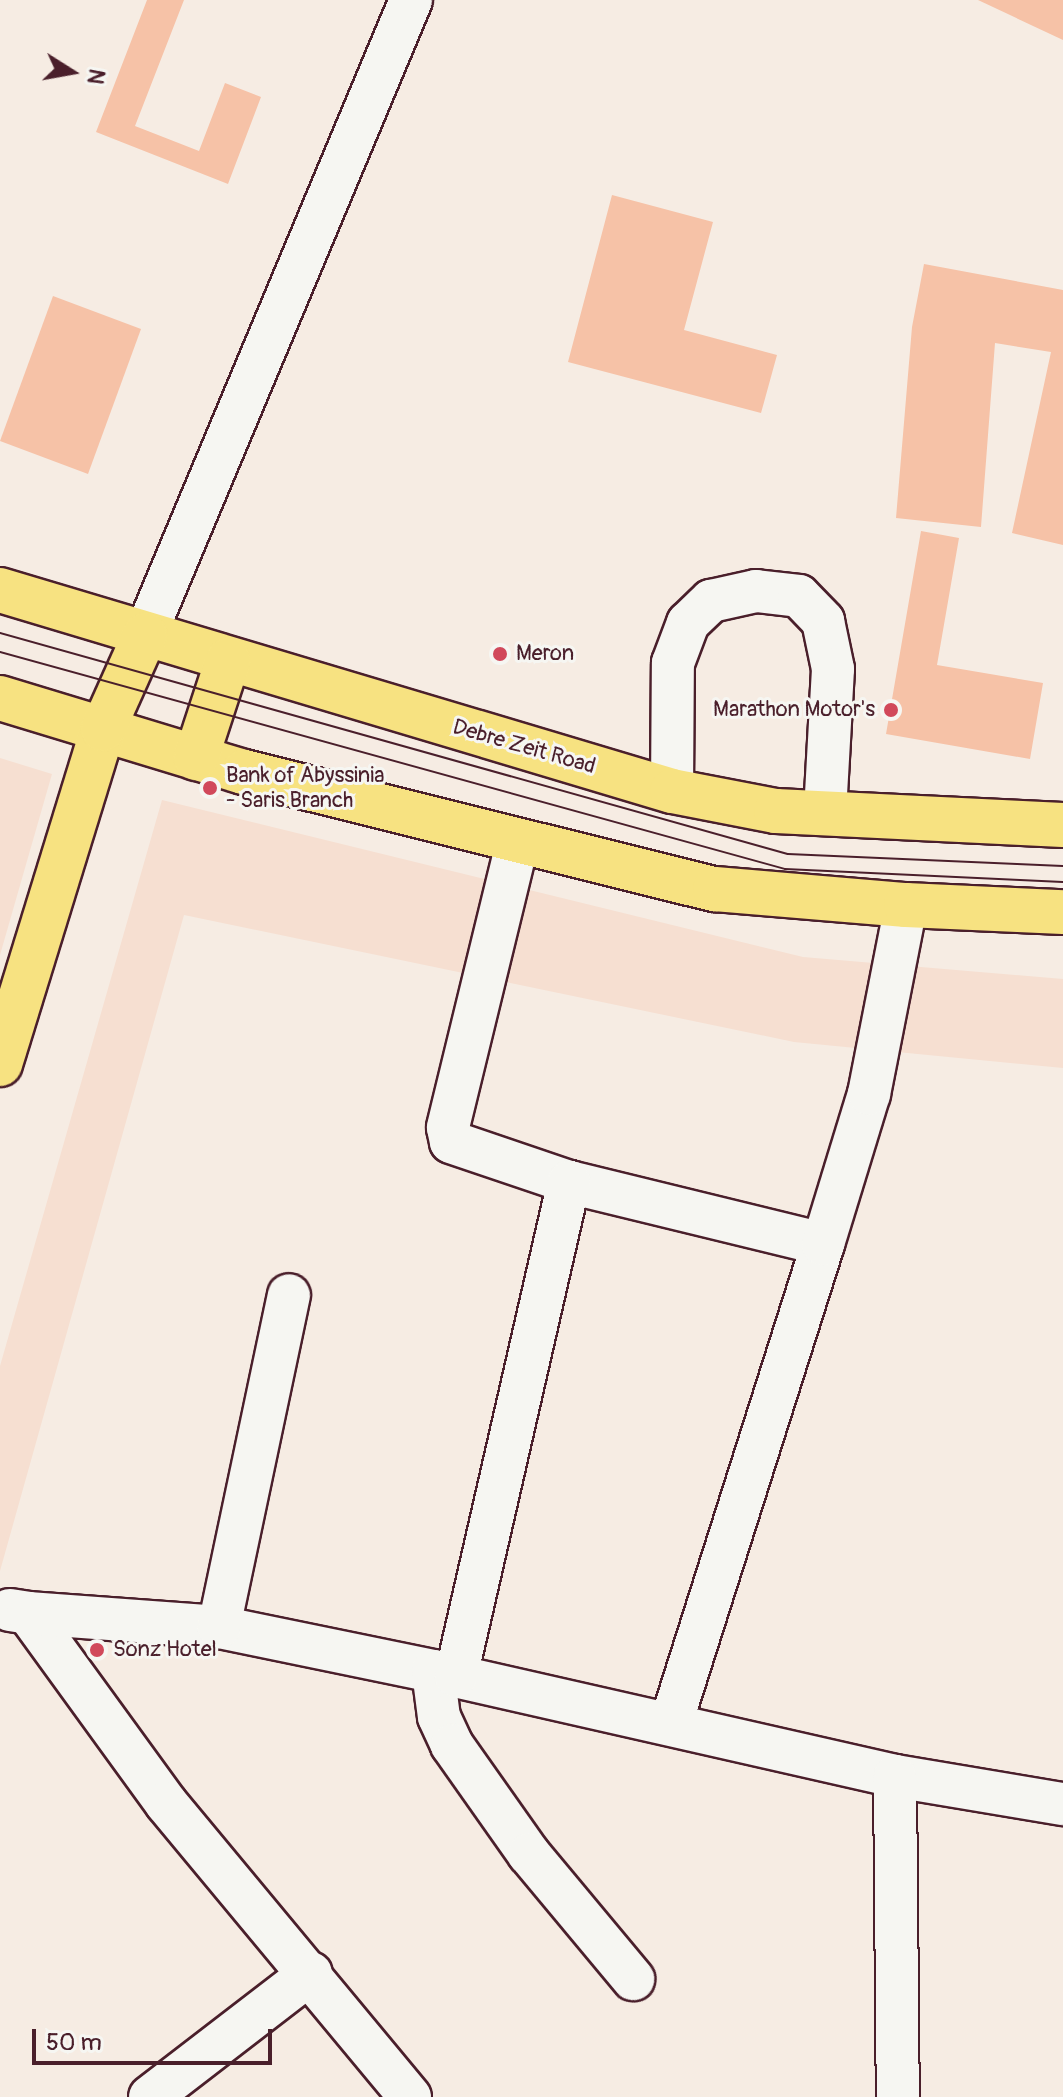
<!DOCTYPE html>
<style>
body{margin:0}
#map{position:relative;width:1063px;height:2097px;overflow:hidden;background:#f6ece3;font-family:Pangolin,sans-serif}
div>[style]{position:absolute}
.built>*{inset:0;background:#f6dfd1}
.building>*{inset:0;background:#f6c2a7}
.roads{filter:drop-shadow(2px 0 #4a1f2b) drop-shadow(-2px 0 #4a1f2b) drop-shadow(0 2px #4a1f2b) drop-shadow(0 -2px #4a1f2b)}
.minor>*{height:42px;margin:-21px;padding:0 21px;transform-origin:21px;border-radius:21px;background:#f6f6f2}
.major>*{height:44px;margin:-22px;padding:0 22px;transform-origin:22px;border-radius:22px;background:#f7e281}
.tram>*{height:2px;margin:-1px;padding:0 1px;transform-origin:1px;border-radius:1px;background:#4a1f2b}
.dots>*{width:22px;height:22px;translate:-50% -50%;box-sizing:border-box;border:4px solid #f6f6f2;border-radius:50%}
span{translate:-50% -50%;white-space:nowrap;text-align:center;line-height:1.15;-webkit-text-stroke:6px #f6f6f2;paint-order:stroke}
.poi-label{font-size:22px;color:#4a1f2b}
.left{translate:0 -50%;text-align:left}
.right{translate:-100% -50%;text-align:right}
.street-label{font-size:22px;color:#4a1f2b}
.north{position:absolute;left:32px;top:32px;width:80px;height:80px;-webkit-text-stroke:6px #f6f6f2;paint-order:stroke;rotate:101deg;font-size:22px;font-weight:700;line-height:32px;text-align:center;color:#4a1f2b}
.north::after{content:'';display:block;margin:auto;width:28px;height:36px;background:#4a1f2b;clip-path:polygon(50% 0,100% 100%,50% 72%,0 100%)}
.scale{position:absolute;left:32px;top:2029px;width:240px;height:36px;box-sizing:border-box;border:4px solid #4a1f2b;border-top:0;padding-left:10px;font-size:24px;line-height:28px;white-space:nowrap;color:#4a1f2b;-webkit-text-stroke:6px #f6f6f2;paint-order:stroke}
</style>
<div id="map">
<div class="built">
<i style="clip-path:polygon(0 758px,52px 774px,0 955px)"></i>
<i style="clip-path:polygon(162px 800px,803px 957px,1063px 979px,1063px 1068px,794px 1042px,184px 915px,0 1571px,0 1366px)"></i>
</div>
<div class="building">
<i style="clip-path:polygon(147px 0,184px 0,135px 126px,199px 151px,225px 83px,261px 97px,228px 184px,96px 132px)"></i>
<i style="clip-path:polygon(978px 0,1063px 0,1063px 40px)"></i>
<i style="clip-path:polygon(612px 195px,713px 222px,684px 330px,777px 355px,761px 413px,568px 362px)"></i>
<i style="clip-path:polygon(924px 264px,1063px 290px,1063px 545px,1012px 533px,1051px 352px,995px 343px,981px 527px,896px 518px,912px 327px)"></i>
<i style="clip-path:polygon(53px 296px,141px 329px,88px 474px,0 441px)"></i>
<i style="clip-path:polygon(921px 531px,959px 538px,937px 665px,1043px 683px,1030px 759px,886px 734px)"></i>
</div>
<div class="roads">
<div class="minor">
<i style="left:145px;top:635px;width:688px;rotate:-67.27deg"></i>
<i style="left:672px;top:791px;width:128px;rotate:-89.6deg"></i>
<i style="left:673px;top:663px;width:43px;rotate:-69.4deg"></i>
<i style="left:688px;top:623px;width:32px;rotate:-44deg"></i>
<i style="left:711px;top:601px;width:46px;rotate:-12.5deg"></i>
<i style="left:756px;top:591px;width:43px;rotate:6.6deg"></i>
<i style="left:799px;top:596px;width:35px;rotate:46deg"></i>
<i style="left:823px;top:621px;width:49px;rotate:78.2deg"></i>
<i style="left:833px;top:669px;width:145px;rotate:93.2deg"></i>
<i style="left:518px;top:840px;width:296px;rotate:103.7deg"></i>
<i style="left:448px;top:1128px;width:14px;rotate:78deg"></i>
<i style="left:451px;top:1142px;width:125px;rotate:18.7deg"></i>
<i style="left:569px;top:1182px;width:261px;rotate:13.7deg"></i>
<i style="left:823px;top:1244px;width:503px;rotate:107.61deg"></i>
<i style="left:823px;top:1244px;width:157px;rotate:-73deg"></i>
<i style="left:869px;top:1094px;width:193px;rotate:-78.9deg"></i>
<i style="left:10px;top:1610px;width:18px;rotate:9deg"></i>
<i style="left:28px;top:1613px;width:235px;rotate:54deg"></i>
<i style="left:166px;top:1803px;width:382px;rotate:50.3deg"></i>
<i style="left:28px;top:1613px;width:192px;rotate:4.2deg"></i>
<i style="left:219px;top:1627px;width:218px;rotate:11.6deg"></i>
<i style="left:433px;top:1671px;width:474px;rotate:12.8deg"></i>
<i style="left:895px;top:1776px;width:170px;rotate:9.5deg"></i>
<i style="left:219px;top:1627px;width:339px;rotate:-78.1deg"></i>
<i style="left:433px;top:1671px;width:46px;rotate:82.6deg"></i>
<i style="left:439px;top:1717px;width:31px;rotate:65deg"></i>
<i style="left:452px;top:1745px;width:133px;rotate:54.8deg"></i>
<i style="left:529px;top:1854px;width:163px;rotate:50.2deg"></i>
<i style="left:456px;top:1676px;width:507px;rotate:-77.12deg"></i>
<i style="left:895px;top:1776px;width:321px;rotate:89.5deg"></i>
<i style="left:150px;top:2097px;width:203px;rotate:-37.6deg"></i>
</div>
<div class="major">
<i style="left:0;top:590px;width:701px;rotate:16.65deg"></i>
<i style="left:672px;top:791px;width:106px;rotate:10.9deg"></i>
<i style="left:776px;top:811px;width:287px;rotate:2.8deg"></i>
<i style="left:0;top:698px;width:255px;rotate:16.9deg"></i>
<i style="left:244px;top:772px;width:485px;rotate:14deg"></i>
<i style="left:715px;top:889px;width:192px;rotate:4.8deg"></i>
<i style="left:906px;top:905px;width:157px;rotate:2.6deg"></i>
<i style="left:196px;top:758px;width:103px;rotate:-71.9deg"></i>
<i style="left:0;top:1064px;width:350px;rotate:-72.9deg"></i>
<i style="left:103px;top:729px;width:103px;rotate:-65.9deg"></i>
</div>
</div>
<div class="tram">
<i style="left:0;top:633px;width:818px;rotate:15.67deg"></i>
<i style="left:788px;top:854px;width:275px;rotate:2.5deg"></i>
<i style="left:0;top:652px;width:814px;rotate:15.45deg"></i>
<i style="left:785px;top:869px;width:278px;rotate:2.7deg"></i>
</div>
<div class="dots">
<i style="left:500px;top:654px;background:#d1495b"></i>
<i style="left:891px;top:710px;background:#d1495b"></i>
<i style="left:210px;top:788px;background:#d1495b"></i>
<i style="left:97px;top:1650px;background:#d1495b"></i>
</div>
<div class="poi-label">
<span class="left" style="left:516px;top:654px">Meron</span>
<span class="right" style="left:875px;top:710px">Marathon Motor's</span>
<span class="left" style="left:226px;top:788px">Bank of Abyssinia<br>- Saris Branch</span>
<span class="left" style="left:113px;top:1650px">Sonz Hotel</span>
</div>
<div class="street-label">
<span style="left:524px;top:747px;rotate:16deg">Debre Zeit Road</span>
</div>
<div class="north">N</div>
<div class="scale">50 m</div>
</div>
